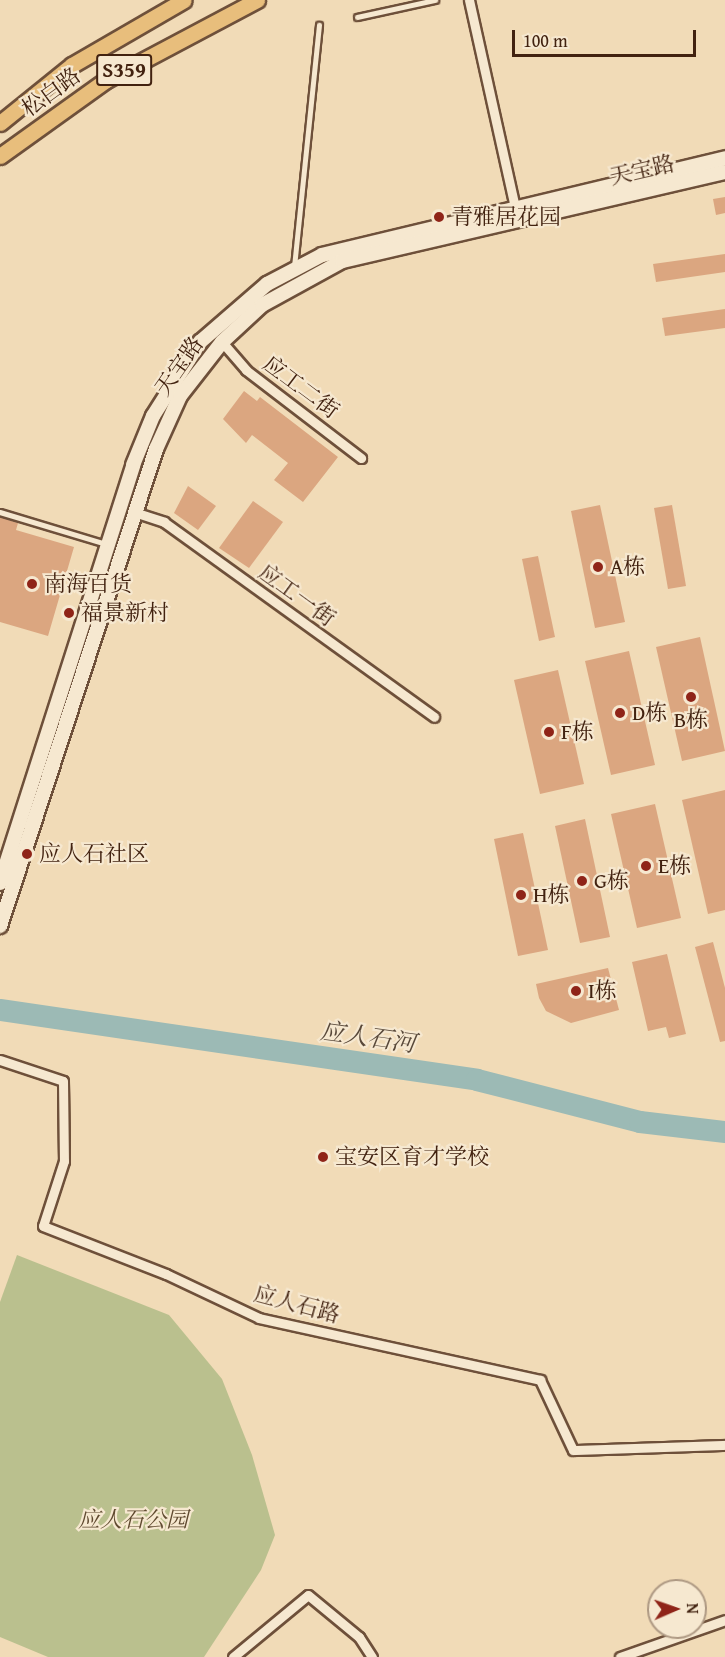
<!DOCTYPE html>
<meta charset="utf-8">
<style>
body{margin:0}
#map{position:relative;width:725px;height:1657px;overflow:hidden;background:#f1dbb7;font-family:"Gentium Book Plus","Noto Serif SC",serif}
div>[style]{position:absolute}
.green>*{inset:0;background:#bac08e}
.river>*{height:22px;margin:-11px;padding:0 11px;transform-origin:11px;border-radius:11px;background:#9cbab5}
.building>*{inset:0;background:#dba680}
.roads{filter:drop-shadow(2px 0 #6e503a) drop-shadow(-2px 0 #6e503a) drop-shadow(0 2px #6e503a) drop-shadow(0 -2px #6e503a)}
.lane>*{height:4.5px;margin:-2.25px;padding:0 2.25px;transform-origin:2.25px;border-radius:2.25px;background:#f6e8d0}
.street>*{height:9px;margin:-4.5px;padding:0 4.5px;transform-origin:4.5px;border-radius:4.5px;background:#f6e8d0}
.secondary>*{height:14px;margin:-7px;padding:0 7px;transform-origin:7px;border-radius:7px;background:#f6e8d0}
.primary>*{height:15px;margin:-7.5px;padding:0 7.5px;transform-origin:7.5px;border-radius:7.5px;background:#e8be7c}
.dots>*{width:16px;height:16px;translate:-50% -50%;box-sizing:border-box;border:3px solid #f6e8d0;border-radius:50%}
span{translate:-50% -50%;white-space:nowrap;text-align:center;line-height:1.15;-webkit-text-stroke:4.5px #f6e8d0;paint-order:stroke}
.shield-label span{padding:2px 4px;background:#f6e8d0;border:2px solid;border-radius:4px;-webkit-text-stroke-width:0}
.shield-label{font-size:21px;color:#422210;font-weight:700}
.street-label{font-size:22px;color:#422210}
.poi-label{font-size:22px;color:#422210}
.left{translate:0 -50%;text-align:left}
.park-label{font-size:22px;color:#604a30;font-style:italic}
.water-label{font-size:24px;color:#584839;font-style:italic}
.north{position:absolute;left:647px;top:1579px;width:60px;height:60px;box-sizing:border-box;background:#f6e8d0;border:2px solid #ae9983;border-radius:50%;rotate:88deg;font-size:16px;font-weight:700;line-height:24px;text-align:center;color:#422210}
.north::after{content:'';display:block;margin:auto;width:21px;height:27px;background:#8f2418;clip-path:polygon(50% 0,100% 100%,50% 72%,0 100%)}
.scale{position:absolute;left:512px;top:30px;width:184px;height:27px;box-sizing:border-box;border:3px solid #422210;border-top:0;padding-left:8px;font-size:18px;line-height:21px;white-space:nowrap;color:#422210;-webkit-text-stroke:4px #f6e8d0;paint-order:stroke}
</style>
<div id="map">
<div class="green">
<i style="clip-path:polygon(17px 1255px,169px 1315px,222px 1379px,252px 1455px,275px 1535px,261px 1570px,204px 1657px,48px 1657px,0 1637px,0 1302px)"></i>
</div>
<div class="river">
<i style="left:0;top:1010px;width:482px;rotate:8.3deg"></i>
<i style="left:477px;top:1080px;width:168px;rotate:14.4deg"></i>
<i style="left:640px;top:1122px;width:86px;rotate:6.7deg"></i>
</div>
<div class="building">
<i style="clip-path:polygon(725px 197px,725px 213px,716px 215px,713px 199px)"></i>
<i style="clip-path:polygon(725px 254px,725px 272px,656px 282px,653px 264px)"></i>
<i style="clip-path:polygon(725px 309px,725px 328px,665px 336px,662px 318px)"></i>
<i style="clip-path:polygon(244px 391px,257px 401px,260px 397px,338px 457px,303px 502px,274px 480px,288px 463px,252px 435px,246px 443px,223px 419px)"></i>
<i style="clip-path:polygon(188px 486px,216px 506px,198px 530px,174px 513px)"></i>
<i style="clip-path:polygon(253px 501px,283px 522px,249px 568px,219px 548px)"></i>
<i style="clip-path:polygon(600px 505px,625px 622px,595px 628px,571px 511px)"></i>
<i style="clip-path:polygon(672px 505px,686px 586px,668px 589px,654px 508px)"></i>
<i style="clip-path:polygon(0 517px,18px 523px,16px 530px,74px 547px,48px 636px,0 622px)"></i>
<i style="clip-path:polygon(538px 556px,555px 637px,539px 641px,522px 559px)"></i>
<i style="clip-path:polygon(700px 637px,725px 751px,682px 761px,656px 647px)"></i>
<i style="clip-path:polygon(629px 651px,655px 765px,611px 775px,585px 661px)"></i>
<i style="clip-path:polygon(558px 670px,584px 784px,540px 794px,514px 680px)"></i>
<i style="clip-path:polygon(725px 790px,725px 910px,708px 914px,682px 800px)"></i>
<i style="clip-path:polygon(655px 804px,681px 918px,637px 928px,611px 814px)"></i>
<i style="clip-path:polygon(585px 819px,610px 937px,580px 943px,555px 826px)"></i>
<i style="clip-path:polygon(523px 833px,548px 950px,518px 956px,494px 839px)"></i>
<i style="clip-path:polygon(713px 942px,725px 988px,725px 1041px,720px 1042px,695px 947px)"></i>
<i style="clip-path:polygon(667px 954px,686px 1034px,669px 1038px,666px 1027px,648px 1031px,632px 962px)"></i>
<i style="clip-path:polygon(608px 968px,619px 1010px,571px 1023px,546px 1011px,539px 998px,536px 984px)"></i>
</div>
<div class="roads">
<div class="lane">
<i style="left:357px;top:17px;width:80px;rotate:-12.3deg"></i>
<i style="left:294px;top:267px;width:243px;rotate:-84.1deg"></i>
<i style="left:0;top:512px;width:111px;rotate:16.8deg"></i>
</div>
<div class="street">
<i style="left:469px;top:0;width:212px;rotate:77.5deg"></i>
<i style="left:222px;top:342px;width:37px;rotate:49deg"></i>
<i style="left:246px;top:370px;width:145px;rotate:37.4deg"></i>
<i style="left:134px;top:512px;width:32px;rotate:18deg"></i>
<i style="left:164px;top:522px;width:333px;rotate:35.8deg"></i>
<i style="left:0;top:1060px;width:66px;rotate:18.4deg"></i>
<i style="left:63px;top:1081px;width:80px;rotate:89.3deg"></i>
<i style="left:64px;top:1161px;width:68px;rotate:107.9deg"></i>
<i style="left:43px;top:1226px;width:132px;rotate:21.3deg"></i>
<i style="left:166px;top:1274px;width:103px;rotate:25.3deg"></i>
<i style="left:259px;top:1318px;width:288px;rotate:12.4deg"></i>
<i style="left:540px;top:1380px;width:77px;rotate:64.8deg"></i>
<i style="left:573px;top:1450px;width:152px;rotate:-1.9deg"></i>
<i style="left:233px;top:1657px;width:97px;rotate:-39.6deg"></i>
<i style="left:308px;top:1595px;width:66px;rotate:39.5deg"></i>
<i style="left:359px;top:1637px;width:24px;rotate:57deg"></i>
<i style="left:620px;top:1657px;width:111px;rotate:-19.4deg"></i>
</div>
<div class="secondary">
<i style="left:0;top:883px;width:439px;rotate:-72.3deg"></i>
<i style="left:133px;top:465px;width:53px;rotate:-67.8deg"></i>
<i style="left:153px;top:416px;width:88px;rotate:-57.6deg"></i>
<i style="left:200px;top:342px;width:89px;rotate:-40.9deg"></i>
<i style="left:267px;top:284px;width:62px;rotate:-27.8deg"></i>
<i style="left:322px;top:255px;width:415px;rotate:-13.5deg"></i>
<i style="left:0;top:926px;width:502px;rotate:-71.89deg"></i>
<i style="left:156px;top:449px;width:58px;rotate:-65.6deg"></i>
<i style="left:180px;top:396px;width:68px;rotate:-52.1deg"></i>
<i style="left:222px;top:342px;width:54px;rotate:-42.8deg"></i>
<i style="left:262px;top:305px;width:91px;rotate:-28.8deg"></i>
<i style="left:342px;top:261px;width:393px;rotate:-13.1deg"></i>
</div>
<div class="primary">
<i style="left:0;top:123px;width:92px;rotate:-38.9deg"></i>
<i style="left:72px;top:65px;width:129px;rotate:-30.1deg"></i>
<i style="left:0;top:156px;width:130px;rotate:-35.6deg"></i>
<i style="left:106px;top:80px;width:171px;rotate:-27.9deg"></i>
</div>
</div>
<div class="dots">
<i style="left:439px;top:217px;background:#8f2418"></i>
<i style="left:598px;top:567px;background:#8f2418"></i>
<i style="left:32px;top:584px;background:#8f2418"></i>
<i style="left:69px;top:613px;background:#8f2418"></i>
<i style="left:691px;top:697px;background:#8f2418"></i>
<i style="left:620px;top:713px;background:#8f2418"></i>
<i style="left:549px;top:732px;background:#8f2418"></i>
<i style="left:27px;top:854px;background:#8f2418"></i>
<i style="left:646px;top:866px;background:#8f2418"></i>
<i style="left:582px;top:881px;background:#8f2418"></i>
<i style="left:521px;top:895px;background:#8f2418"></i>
<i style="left:576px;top:991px;background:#8f2418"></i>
<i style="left:323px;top:1157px;background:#8f2418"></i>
</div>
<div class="shield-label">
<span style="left:124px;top:70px">S359</span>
</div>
<div class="street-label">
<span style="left:51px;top:92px;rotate:-36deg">松白路</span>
<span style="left:642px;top:170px;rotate:-13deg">天宝路</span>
<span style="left:179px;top:366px;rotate:-55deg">天宝路</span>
<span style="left:301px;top:387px;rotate:37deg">应工二街</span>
<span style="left:297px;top:595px;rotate:36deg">应工一街</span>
<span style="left:297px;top:1304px;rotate:15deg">应人石路</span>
</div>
<div class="poi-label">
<span class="left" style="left:451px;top:217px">青雅居花园</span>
<span class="left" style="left:610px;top:567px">A栋</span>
<span class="left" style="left:44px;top:584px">南海百货</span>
<span class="left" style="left:81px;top:613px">福景新村</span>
<span class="left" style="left:632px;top:713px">D栋</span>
<span style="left:691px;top:720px">B栋</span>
<span class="left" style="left:561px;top:732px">F栋</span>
<span class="left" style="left:39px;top:854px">应人石社区</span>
<span class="left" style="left:658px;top:866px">E栋</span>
<span class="left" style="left:594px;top:881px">G栋</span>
<span class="left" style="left:533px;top:895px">H栋</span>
<span class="left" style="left:588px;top:991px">I栋</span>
<span class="left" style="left:335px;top:1157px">宝安区育才学校</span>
</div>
<div class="park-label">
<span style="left:133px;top:1520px">应人石公园</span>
</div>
<div class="water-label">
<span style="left:368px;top:1037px;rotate:8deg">应人石河</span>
</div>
<div class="north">N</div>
<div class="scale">100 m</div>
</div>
